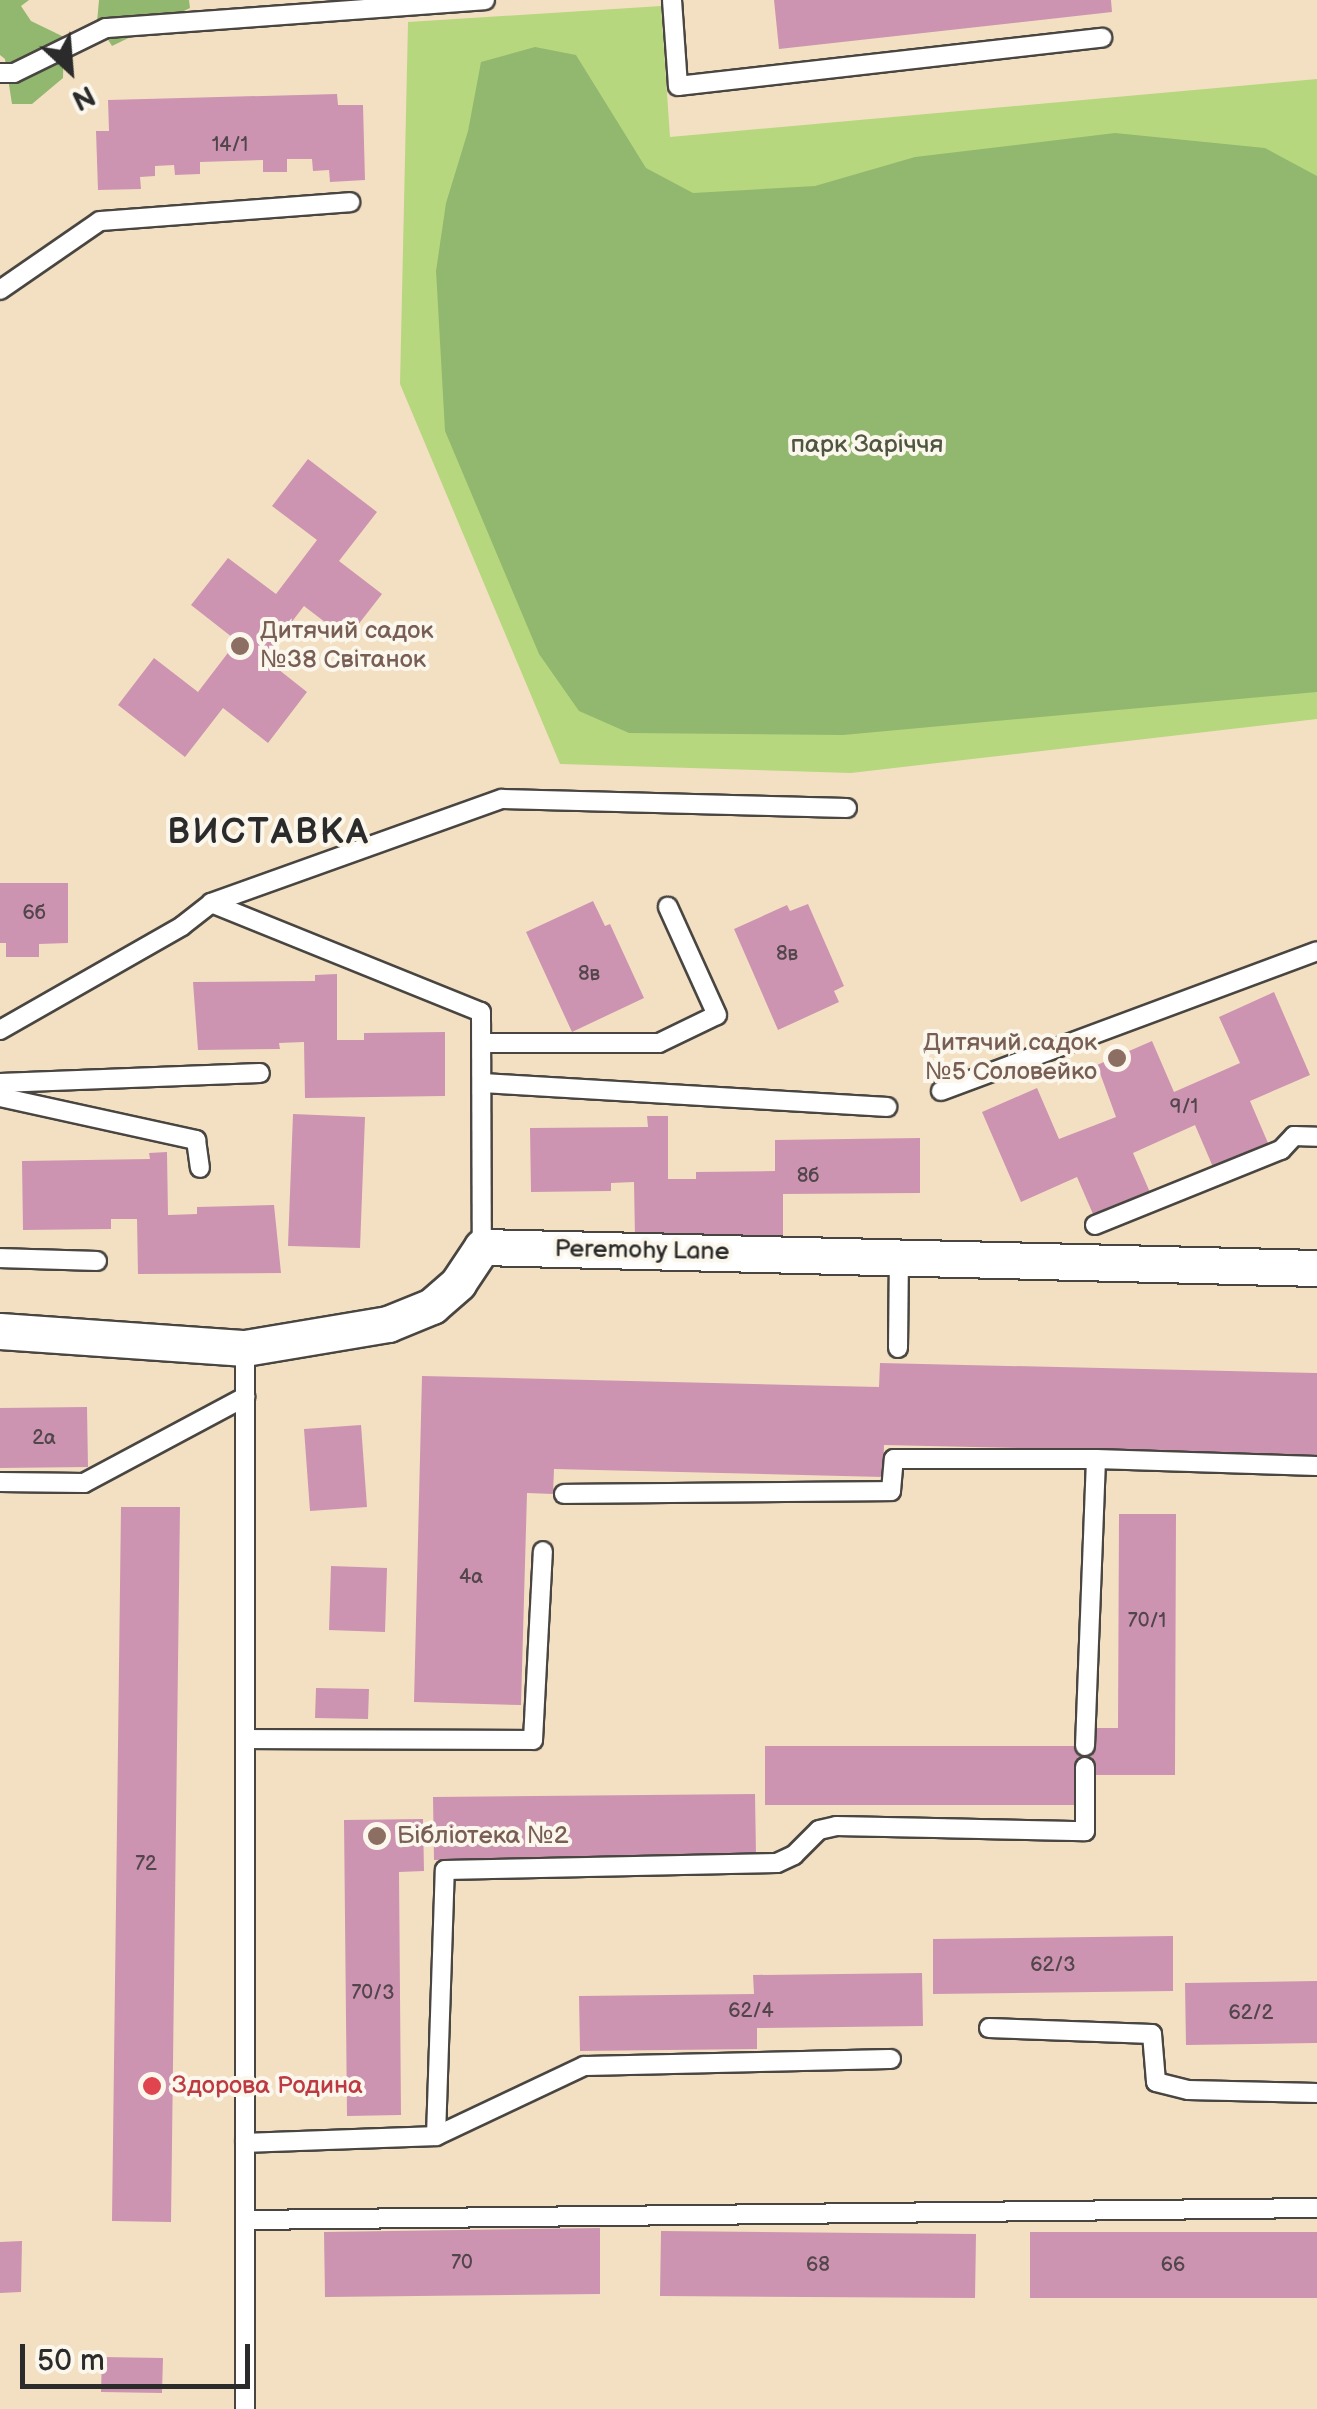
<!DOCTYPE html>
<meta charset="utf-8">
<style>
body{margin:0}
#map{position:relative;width:1317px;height:2409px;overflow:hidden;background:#f3e0c3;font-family:"Balsamiq Sans",sans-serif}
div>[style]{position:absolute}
.green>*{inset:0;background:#b7d77f}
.forest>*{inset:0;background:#91b86e}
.building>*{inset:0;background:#cc94b1}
.roads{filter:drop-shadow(2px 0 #494642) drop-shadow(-2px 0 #494642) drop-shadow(0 2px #494642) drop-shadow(0 -2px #494642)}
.lane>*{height:18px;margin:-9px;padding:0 9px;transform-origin:9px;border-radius:9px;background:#fff}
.street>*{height:35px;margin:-17.5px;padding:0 17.5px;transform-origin:17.5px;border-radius:17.5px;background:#fff}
.dots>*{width:28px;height:28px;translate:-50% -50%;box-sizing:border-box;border:5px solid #fbf7ec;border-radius:50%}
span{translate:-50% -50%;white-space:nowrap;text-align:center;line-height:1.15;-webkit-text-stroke:8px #fbf7ec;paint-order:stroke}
.number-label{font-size:20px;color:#53454c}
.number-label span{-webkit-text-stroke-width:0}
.park-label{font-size:25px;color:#4e5640}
.education-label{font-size:25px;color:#785e54}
.left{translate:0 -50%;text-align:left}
.right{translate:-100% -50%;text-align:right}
.street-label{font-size:25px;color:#2b2b2b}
.health-label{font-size:25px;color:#be3a42}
.district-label{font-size:35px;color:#2b2b2b;font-weight:700;letter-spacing:2.5px}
.north{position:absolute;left:20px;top:20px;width:100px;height:100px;-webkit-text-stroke:8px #fbf7ec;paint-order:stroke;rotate:154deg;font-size:28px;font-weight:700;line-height:40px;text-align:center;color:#2b2b2b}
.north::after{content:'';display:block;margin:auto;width:35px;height:45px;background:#2b2b2b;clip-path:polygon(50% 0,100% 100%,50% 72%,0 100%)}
.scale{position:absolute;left:20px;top:2344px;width:230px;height:45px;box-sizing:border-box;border:5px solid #2b2b2b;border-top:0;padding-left:12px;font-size:30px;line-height:35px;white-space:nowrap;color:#2b2b2b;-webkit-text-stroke:8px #fbf7ec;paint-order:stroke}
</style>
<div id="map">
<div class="green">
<i style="clip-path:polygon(661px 6px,670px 137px,1317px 79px,1317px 719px,851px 773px,560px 764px,400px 384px,408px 22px)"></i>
</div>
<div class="forest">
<i style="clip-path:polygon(0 0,29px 0,21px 6px,31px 21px,64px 37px,63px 78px,32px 104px,12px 104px,5px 59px,0 55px)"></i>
<i style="clip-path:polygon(99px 0,189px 0,190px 8px,112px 46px,97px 22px)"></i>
<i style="clip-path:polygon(535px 47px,576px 55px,646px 168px,693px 193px,815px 186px,915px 157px,1115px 133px,1265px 148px,1317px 176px,1317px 692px,843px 735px,629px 733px,579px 711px,539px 654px,445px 431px,436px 271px,446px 203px,468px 131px,481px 62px)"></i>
</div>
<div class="building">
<i style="clip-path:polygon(774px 0,1111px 0,1112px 12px,779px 49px)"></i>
<i style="clip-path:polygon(337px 94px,338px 105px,363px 105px,365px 180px,330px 182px,329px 170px,313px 171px,312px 159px,287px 159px,287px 172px,263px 172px,263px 160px,200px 162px,200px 174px,175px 175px,174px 165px,155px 166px,155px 176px,140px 177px,141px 189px,98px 190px,96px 131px,109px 131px,108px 100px)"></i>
<i style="clip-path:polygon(308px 459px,377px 512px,339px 561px,382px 594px,347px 639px,304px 606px,264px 658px,307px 692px,268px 743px,223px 708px,185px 757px,118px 705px,154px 658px,198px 692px,237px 641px,191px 605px,228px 558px,276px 594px,317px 540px,272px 506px)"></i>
<i style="clip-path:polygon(0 883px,68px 883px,68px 943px,39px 944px,39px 957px,6px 957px,6px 943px,0 943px)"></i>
<i style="clip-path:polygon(593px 901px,605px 926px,610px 924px,644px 998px,572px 1032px,526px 932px)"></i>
<i style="clip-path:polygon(808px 904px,844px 986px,834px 991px,839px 1002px,778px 1030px,734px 929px,787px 905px,790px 911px)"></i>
<i style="clip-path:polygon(337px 974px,337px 1040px,364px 1040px,364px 1033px,445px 1032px,445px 1096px,305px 1098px,304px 1042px,279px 1043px,280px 1049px,198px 1050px,193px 982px,315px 981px,315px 975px)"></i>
<i style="clip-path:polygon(1274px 992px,1310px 1075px,1250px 1101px,1271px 1150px,1216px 1174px,1195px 1125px,1133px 1153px,1152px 1197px,1096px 1221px,1077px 1177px,1021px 1202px,982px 1112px,1037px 1088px,1059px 1139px,1116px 1117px,1097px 1065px,1152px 1041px,1174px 1092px,1240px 1063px,1219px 1017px)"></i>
<i style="clip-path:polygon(293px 1114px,365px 1117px,360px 1248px,288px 1246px)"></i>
<i style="clip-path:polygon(647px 1116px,668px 1116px,668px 1179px,696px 1179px,696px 1172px,775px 1171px,775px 1140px,920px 1138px,920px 1193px,783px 1194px,783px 1238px,635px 1239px,634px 1182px,611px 1183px,611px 1191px,531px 1192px,530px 1128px,648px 1127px)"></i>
<i style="clip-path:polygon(167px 1152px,168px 1215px,197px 1214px,197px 1207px,274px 1205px,281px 1273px,138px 1274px,137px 1219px,111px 1219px,111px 1229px,23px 1230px,22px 1161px,150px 1159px,149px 1153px)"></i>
<i style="clip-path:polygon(880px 1363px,1317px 1373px,1317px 1455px,884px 1445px,883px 1477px,554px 1469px,553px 1494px,527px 1493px,521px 1705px,414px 1702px,422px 1376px,879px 1387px)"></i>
<i style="clip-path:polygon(87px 1407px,88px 1467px,0 1468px,0 1408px)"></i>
<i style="clip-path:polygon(361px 1425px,367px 1507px,310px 1511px,304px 1429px)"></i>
<i style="clip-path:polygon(121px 1507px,180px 1507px,171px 2222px,112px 2221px)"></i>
<i style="clip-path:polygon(1119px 1514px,1176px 1514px,1175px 1775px,1096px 1775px,1096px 1768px,1074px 1768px,1074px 1805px,765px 1805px,765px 1746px,1096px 1746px,1096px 1728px,1118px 1728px)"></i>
<i style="clip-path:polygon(331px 1566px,387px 1568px,385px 1632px,329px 1630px)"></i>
<i style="clip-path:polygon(316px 1688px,369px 1689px,368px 1719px,315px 1718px)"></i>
<i style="clip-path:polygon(755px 1794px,756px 1856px,434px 1860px,433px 1797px)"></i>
<i style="clip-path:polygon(423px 1819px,424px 1871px,399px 1872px,401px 2115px,347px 2116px,344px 1820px)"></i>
<i style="clip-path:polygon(1173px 1936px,1173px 1991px,933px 1994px,933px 1939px)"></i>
<i style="clip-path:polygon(922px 1973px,923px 2026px,757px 2028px,757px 2049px,580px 2051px,579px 1996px,754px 1994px,753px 1975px)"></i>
<i style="clip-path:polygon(1317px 1981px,1317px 2043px,1186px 2045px,1185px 1983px)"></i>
<i style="clip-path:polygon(600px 2228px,600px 2294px,325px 2297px,324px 2232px)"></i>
<i style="clip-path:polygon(661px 2231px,976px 2234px,975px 2298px,660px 2296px)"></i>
<i style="clip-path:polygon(1030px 2232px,1317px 2232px,1317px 2298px,1030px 2298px)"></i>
<i style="clip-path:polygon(22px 2241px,21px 2292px,0 2293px,0 2242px)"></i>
<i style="clip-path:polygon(102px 2357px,163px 2358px,162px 2393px,101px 2392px)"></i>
</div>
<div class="roads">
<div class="lane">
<i style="left:672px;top:0;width:86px;rotate:86deg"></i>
<i style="left:678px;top:86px;width:427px;rotate:-6.5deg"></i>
<i style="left:0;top:73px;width:14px"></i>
<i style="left:14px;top:73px;width:102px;rotate:-26.1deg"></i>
<i style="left:106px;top:28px;width:380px;rotate:-4.2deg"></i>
<i style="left:0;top:290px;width:121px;rotate:-34.6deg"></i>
<i style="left:100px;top:221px;width:251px;rotate:-4.3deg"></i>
<i style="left:211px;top:903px;width:309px;rotate:-19.7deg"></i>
<i style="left:502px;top:799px;width:345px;rotate:1.5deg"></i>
<i style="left:0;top:1030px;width:210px;rotate:-29.7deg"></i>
<i style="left:182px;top:926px;width:37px;rotate:-38deg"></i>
<i style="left:211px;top:903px;width:291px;rotate:22deg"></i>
<i style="left:481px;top:1012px;width:235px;rotate:89.8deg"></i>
<i style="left:482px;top:1043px;width:177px"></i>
<i style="left:659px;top:1043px;width:64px;rotate:-25.8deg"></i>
<i style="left:717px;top:1015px;width:119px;rotate:-114.4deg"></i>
<i style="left:0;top:1083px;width:260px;rotate:-2.2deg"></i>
<i style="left:483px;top:1083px;width:405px;rotate:3.4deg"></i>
<i style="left:941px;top:1091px;width:401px;rotate:-20.4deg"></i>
<i style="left:0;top:1097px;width:201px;rotate:12.4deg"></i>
<i style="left:196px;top:1140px;width:28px;rotate:82deg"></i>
<i style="left:1095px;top:1225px;width:201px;rotate:-22deg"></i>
<i style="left:1281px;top:1150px;width:19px;rotate:-47deg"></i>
<i style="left:1294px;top:1136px;width:23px;rotate:2deg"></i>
<i style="left:0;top:1258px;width:97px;rotate:1.8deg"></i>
<i style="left:245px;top:1348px;width:1061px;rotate:90deg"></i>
<i style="left:898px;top:1348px;width:91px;rotate:-89.4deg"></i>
<i style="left:0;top:1482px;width:84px;rotate:0.7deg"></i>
<i style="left:84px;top:1483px;width:183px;rotate:-28.1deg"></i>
<i style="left:564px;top:1494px;width:327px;rotate:-0.5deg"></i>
<i style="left:891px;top:1491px;width:32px;rotate:-85deg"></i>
<i style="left:894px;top:1459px;width:202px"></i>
<i style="left:1096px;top:1459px;width:221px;rotate:1.8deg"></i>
<i style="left:245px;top:1739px;width:288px;rotate:0.2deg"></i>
<i style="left:533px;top:1740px;width:189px;rotate:-87deg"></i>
<i style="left:1085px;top:1746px;width:287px;rotate:-87.8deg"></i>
<i style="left:989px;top:2028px;width:163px;rotate:2.1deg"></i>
<i style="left:1152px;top:2034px;width:48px;rotate:85.2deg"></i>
<i style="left:1156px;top:2082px;width:33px;rotate:14deg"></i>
<i style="left:1188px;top:2090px;width:129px;rotate:1.3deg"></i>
<i style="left:436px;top:2136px;width:266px;rotate:-88.1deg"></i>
<i style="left:445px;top:1870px;width:332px;rotate:-1.2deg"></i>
<i style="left:777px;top:1863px;width:19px;rotate:-25deg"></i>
<i style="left:794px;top:1855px;width:35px;rotate:-45deg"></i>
<i style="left:819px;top:1830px;width:17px;rotate:-13deg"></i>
<i style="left:836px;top:1826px;width:249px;rotate:1.2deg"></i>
<i style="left:1085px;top:1831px;width:64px;rotate:-90deg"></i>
<i style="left:245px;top:2143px;width:191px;rotate:-2.1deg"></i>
<i style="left:436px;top:2136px;width:164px;rotate:-25.3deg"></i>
<i style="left:584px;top:2066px;width:307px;rotate:-1.3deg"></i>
<i style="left:245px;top:2220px;width:1072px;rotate:-0.64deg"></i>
</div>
<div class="street">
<i style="left:0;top:1331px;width:246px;rotate:4deg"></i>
<i style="left:245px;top:1348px;width:145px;rotate:-9.5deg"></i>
<i style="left:388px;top:1324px;width:48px;rotate:-22.2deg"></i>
<i style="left:432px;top:1306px;width:35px;rotate:-41deg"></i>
<i style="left:458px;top:1283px;width:43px;rotate:-56.3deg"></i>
<i style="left:482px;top:1247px;width:835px;rotate:1.44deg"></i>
</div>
</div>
<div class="dots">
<i style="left:240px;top:646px;background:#8d6e63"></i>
<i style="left:1117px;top:1058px;background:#8d6e63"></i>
<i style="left:377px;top:1836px;background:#8d6e63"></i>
<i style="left:152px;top:2086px;background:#e0444e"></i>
</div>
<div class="number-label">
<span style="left:230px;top:145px">14/1</span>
<span style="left:34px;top:913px">6б</span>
<span style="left:787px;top:954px">8в</span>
<span style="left:589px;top:974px">8в</span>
<span style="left:1184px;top:1107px">9/1</span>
<span style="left:808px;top:1176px">8б</span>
<span style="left:44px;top:1438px">2а</span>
<span style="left:471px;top:1577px">4а</span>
<span style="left:1147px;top:1621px">70/1</span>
<span style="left:146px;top:1864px">72</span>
<span style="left:1053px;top:1965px">62/3</span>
<span style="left:373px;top:1993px">70/3</span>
<span style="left:751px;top:2011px">62/4</span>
<span style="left:1251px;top:2013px">62/2</span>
<span style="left:462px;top:2263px">70</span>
<span style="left:818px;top:2265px">68</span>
<span style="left:1173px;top:2265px">66</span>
</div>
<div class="park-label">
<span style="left:867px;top:445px">парк Заріччя</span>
</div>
<div class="education-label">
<span class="left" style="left:260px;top:646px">Дитячий садок<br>№38 Світанок</span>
<span class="right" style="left:1097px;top:1058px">Дитячий садок<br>№5 Соловейко</span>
<span class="left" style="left:397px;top:1836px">Бібліотека №2</span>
</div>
<div class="street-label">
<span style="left:642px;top:1251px;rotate:1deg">Peremohy Lane</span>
</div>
<div class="health-label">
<span class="left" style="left:172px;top:2086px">Здорова Родина</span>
</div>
<div class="district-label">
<span style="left:269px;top:833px">ВИСТАВКА</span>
</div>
<div class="north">N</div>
<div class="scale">50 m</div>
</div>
